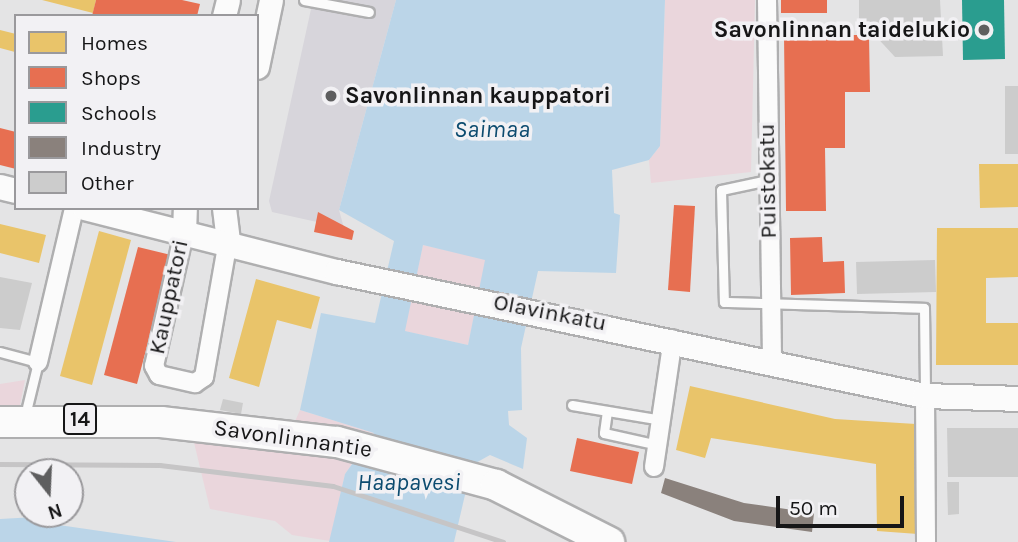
<!DOCTYPE html>
<style>
body{margin:0}
#map{position:relative;width:1018px;height:542px;overflow:hidden;background:#e4e4e5;font-family:Karla,sans-serif}
div>[style]{position:absolute}
.built>*{inset:0;background:#d7d5db}
.green>*{inset:0;background:#ead6dc}
.water>*{inset:0;background:#bbd5e8}
.homes>*{inset:0;background:#e9c46a}
.shops>*{inset:0;background:#e76f51}
.schools>*{inset:0;background:#2a9d8f}
.industry>*{inset:0;background:#8a817c}
.building>*{inset:0;background:#ccc}
.roads{filter:drop-shadow(2px 0 #afafb0) drop-shadow(-2px 0 #afafb0) drop-shadow(0 2px #afafb0) drop-shadow(0 -2px #afafb0)}
.service>*{height:9px;margin:-4.5px;padding:0 4.5px;transform-origin:4.5px;border-radius:4.5px;background:#fbfbfb}
.minor>*{height:18px;margin:-9px;padding:0 9px;transform-origin:9px;border-radius:9px;background:#fbfbfb}
.tertiary>*{height:23px;margin:-11.5px;padding:0 11.5px;transform-origin:11.5px;border-radius:11.5px;background:#fbfbfb}
.secondary>*{height:24px;margin:-12px;padding:0 12px;transform-origin:12px;border-radius:12px;background:#fbfbfb}
.trunk>*{height:30px;margin:-15px;padding:0 15px;transform-origin:15px;border-radius:15px;background:#fbfbfb}
.rail>*{height:5px;margin:-2.5px;padding:0 2.5px;transform-origin:2.5px;border-radius:2.5px;background:#c6c5c6}
.dots>*{width:19px;height:19px;translate:-50% -50%;box-sizing:border-box;border:4px solid #f2f1f4;border-radius:50%}
span{translate:-50% -50%;white-space:nowrap;text-align:center;line-height:1.15;-webkit-text-stroke:7px #f2f1f4;paint-order:stroke}
.shield-label span{padding:2px 5px;background:#f2f1f4;border:2px solid;border-radius:5px;-webkit-text-stroke-width:0}
.shield-label{font-size:21px;color:#161617;font-weight:700}
.poi-label{font-size:23px;color:#161617;font-weight:700}
.right{translate:-100% -50%;text-align:right}
.left{translate:0 -50%;text-align:left}
.street-label{font-size:23px;color:#161617}
.water-label{font-size:24px;color:#0c4b6f;font-style:italic}
.legend{position:absolute;left:14px;top:14px;width:245px;height:196px;box-sizing:border-box;background:#f2f1f4;border:2px solid #9a999c;margin:0;padding:9px 12px;list-style:none;font-size:21px;color:#161617}
.legend li{display:flex;align-items:center;gap:14px;height:35px}
.legend b{width:35px;border:2px solid #9a999c}
.north{position:absolute;left:14px;top:458px;width:70px;height:70px;box-sizing:border-box;background:#f2f1f4;border:2px solid #9a999c;border-radius:50%;rotate:162deg;font-size:19px;font-weight:700;line-height:28px;text-align:center;color:#161617}
.north::after{content:'';display:block;margin:auto;width:24px;height:32px;background:#5e5e5f;clip-path:polygon(50% 0,100% 100%,50% 72%,0 100%)}
.scale{position:absolute;left:776px;top:496px;width:128px;height:32px;box-sizing:border-box;border:4px solid #161617;border-top:0;padding-left:9px;font-size:21px;line-height:24px;white-space:nowrap;color:#161617;-webkit-text-stroke:5px #f2f1f4;paint-order:stroke}
</style>
<div id="map">
<div class="built">
<i style="clip-path:polygon(313px 0,396px 0,339px 210px,344px 228px,272px 212px,269px 201px)"></i>
</div>
<div class="green">
<i style="clip-path:polygon(665px 0,755px 0,751px 172px,651px 183px,649px 160px,660px 146px)"></i>
<i style="clip-path:polygon(423px 245px,486px 259px,468px 345px,404px 331px)"></i>
<i style="clip-path:polygon(25px 380px,20px 405px,0 405px,0 384px)"></i>
<i style="clip-path:polygon(300px 410px,374px 433px,345px 474px,330px 541px,292px 535px,275px 521px,210px 509px,191px 430px,292px 428px)"></i>
</div>
<div class="water">
<i style="clip-path:polygon(evenodd,396px 0,665px 0,660px 146px,649px 160px,612px 170px,614px 213px,620px 215px,616px 273px,538px 271px,521px 348px,522px 410px,508px 411px,509px 425px,527px 438px,523px 469px,490px 455px,472px 465px,454px 542px,329px 542px,345px 474px,374px 433px,300px 410px,321px 313px,375px 323px,394px 241px,339px 210px,396px 0,423px 245px,485px 260px,468px 345px,405px 331px,423px 245px)"></i>
<i style="clip-path:polygon(53px 516px,52px 524px,176px 542px,0 542px,0 519px)"></i>
</div>
<div class="homes">
<i style="clip-path:polygon(42px 0,96px 0,93px 13px)"></i>
<i style="clip-path:polygon(0 30px,16px 34px,15px 52px,0 48px)"></i>
<i style="clip-path:polygon(979px 164px,1018px 164px,1018px 207px,980px 208px)"></i>
<i style="clip-path:polygon(0 224px,46px 235px,39px 263px,0 253px)"></i>
<i style="clip-path:polygon(937px 228px,1018px 228px,1018px 277px,986px 278px,986px 323px,1018px 323px,1018px 365px,936px 365px)"></i>
<i style="clip-path:polygon(99px 231px,131px 240px,92px 385px,60px 376px)"></i>
<i style="clip-path:polygon(256px 279px,320px 297px,311px 329px,277px 320px,259px 387px,229px 378px)"></i>
<i style="clip-path:polygon(690px 386px,835px 419px,916px 424px,918px 534px,877px 531px,876px 464px,711px 438px,705px 458px,676px 450px)"></i>
</div>
<div class="shops">
<i style="clip-path:polygon(96px 0,182px 0,200px 4px,197px 16px,92px 16px)"></i>
<i style="clip-path:polygon(781px 0,827px 0,827px 13px,781px 13px)"></i>
<i style="clip-path:polygon(784px 35px,869px 35px,870px 92px,845px 92px,845px 148px,825px 148px,826px 211px,786px 211px)"></i>
<i style="clip-path:polygon(0 128px,16px 132px,16px 169px,0 165px)"></i>
<i style="clip-path:polygon(674px 205px,695px 206px,690px 292px,668px 290px)"></i>
<i style="clip-path:polygon(318px 212px,354px 231px,352px 240px,314px 232px)"></i>
<i style="clip-path:polygon(822px 237px,823px 262px,844px 261px,845px 293px,791px 295px,790px 238px)"></i>
<i style="clip-path:polygon(138px 247px,171px 255px,137px 384px,104px 375px)"></i>
<i style="clip-path:polygon(577px 438px,639px 452px,632px 484px,570px 471px)"></i>
</div>
<div class="schools">
<i style="clip-path:polygon(962px 0,1004px 0,1005px 59px,963px 60px)"></i>
</div>
<div class="industry">
<i style="clip-path:polygon(665px 478px,744px 503px,814px 513px,812px 532px,734px 521px,661px 493px)"></i>
</div>
<div class="building">
<i style="clip-path:polygon(859px 0,940px 0,943px 56px,895px 57px,859px 18px)"></i>
<i style="clip-path:polygon(1005px 86px,1018px 86px,1018px 154px,1005px 154px)"></i>
<i style="clip-path:polygon(935px 260px,936px 292px,857px 294px,856px 262px)"></i>
<i style="clip-path:polygon(0 277px,32px 283px,20px 330px,0 328px)"></i>
<i style="clip-path:polygon(223px 399px,243px 403px,241px 414px,220px 410px)"></i>
<i style="clip-path:polygon(947px 428px,1018px 428px,1018px 477px,948px 477px)"></i>
<i style="clip-path:polygon(947px 482px,959px 482px,959px 514px,948px 515px)"></i>
</div>
<div class="roads">
<div class="service">
<i style="left:304px;top:0;width:66px;rotate:10.5deg"></i>
<i style="left:768px;top:180px;width:48px;rotate:168deg"></i>
<i style="left:721px;top:190px;width:112px;rotate:88.5deg"></i>
<i style="left:724px;top:302px;width:200px;rotate:1.7deg"></i>
<i style="left:924px;top:308px;width:86px;rotate:89.3deg"></i>
<i style="left:0;top:352px;width:39px;rotate:15deg"></i>
<i style="left:38px;top:362px;width:46px;rotate:103.7deg"></i>
<i style="left:572px;top:405px;width:91px;rotate:9.5deg"></i>
<i style="left:607px;top:411px;width:22px;rotate:98deg"></i>
<i style="left:604px;top:433px;width:55px;rotate:12.5deg"></i>
</div>
<div class="minor">
<i style="left:767px;top:0;width:361px;rotate:89.2deg"></i>
<i style="left:184px;top:233px;width:136px;rotate:102.7deg"></i>
<i style="left:154px;top:366px;width:10px;rotate:61deg"></i>
<i style="left:159px;top:375px;width:37px;rotate:13deg"></i>
<i style="left:195px;top:383px;width:11px;rotate:-34deg"></i>
<i style="left:204px;top:377px;width:138px;rotate:-80deg"></i>
<i style="left:38px;top:362px;width:158px;rotate:-76.8deg"></i>
<i style="left:925px;top:396px;width:146px;rotate:89.6deg"></i>
<i style="left:654px;top:467px;width:129px;rotate:-81.6deg"></i>
</div>
<div class="tertiary">
<i style="left:224px;top:16px;width:16px;rotate:-76deg"></i>
<i style="left:257px;top:67px;width:68px;rotate:-78.2deg"></i>
<i style="left:224px;top:208px;width:33px;rotate:83deg"></i>
<i style="left:184px;top:233px;width:25px;rotate:-88deg"></i>
</div>
<div class="secondary">
<i style="left:0;top:187px;width:16px;rotate:14deg"></i>
<i style="left:85px;top:208px;width:260px;rotate:14.3deg"></i>
<i style="left:337px;top:272px;width:601px;rotate:11.91deg"></i>
<i style="left:925px;top:396px;width:93px;rotate:1.8deg"></i>
</div>
<div class="trunk">
<i style="left:0;top:422px;width:161px"></i>
<i style="left:161px;top:422px;width:177px;rotate:6.5deg"></i>
<i style="left:337px;top:442px;width:165px;rotate:15.1deg"></i>
<i style="left:496px;top:485px;width:127px;rotate:26.8deg"></i>
</div>
</div>
<div class="rail">
<i style="left:0;top:464px;width:160px;rotate:0.4deg"></i>
<i style="left:160px;top:465px;width:174px;rotate:6.9deg"></i>
<i style="left:333px;top:486px;width:179px;rotate:18.2deg"></i>
</div>
<div class="dots">
<i style="left:984px;top:30px;background:#5e5e5f"></i>
<i style="left:331px;top:96px;background:#5e5e5f"></i>
</div>
<div class="shield-label">
<span style="left:80px;top:419px">14</span>
</div>
<div class="poi-label">
<span class="right" style="left:970px;top:30px">Savonlinnan taidelukio</span>
<span class="left" style="left:345px;top:96px">Savonlinnan kauppatori</span>
</div>
<div class="street-label">
<span style="left:768px;top:181px;rotate:-91deg">Puistokatu</span>
<span style="left:169px;top:297px;rotate:-78deg">Kauppatori</span>
<span style="left:550px;top:313px;rotate:11deg">Olavinkatu</span>
<span style="left:293px;top:439px;rotate:8deg">Savonlinnantie</span>
</div>
<div class="water-label">
<span style="left:492px;top:130px">Saimaa</span>
<span style="left:409px;top:483px">Haapavesi</span>
</div>
<ul class="legend">
<li><b style="height:19px;background:#e9c46a"></b>Homes</li>
<li><b style="height:19px;background:#e76f51"></b>Shops</li>
<li><b style="height:19px;background:#2a9d8f"></b>Schools</li>
<li><b style="height:19px;background:#8a817c"></b>Industry</li>
<li><b style="height:19px;background:#ccc"></b>Other</li>
</ul>
<div class="north">N</div>
<div class="scale">50 m</div>
</div>
